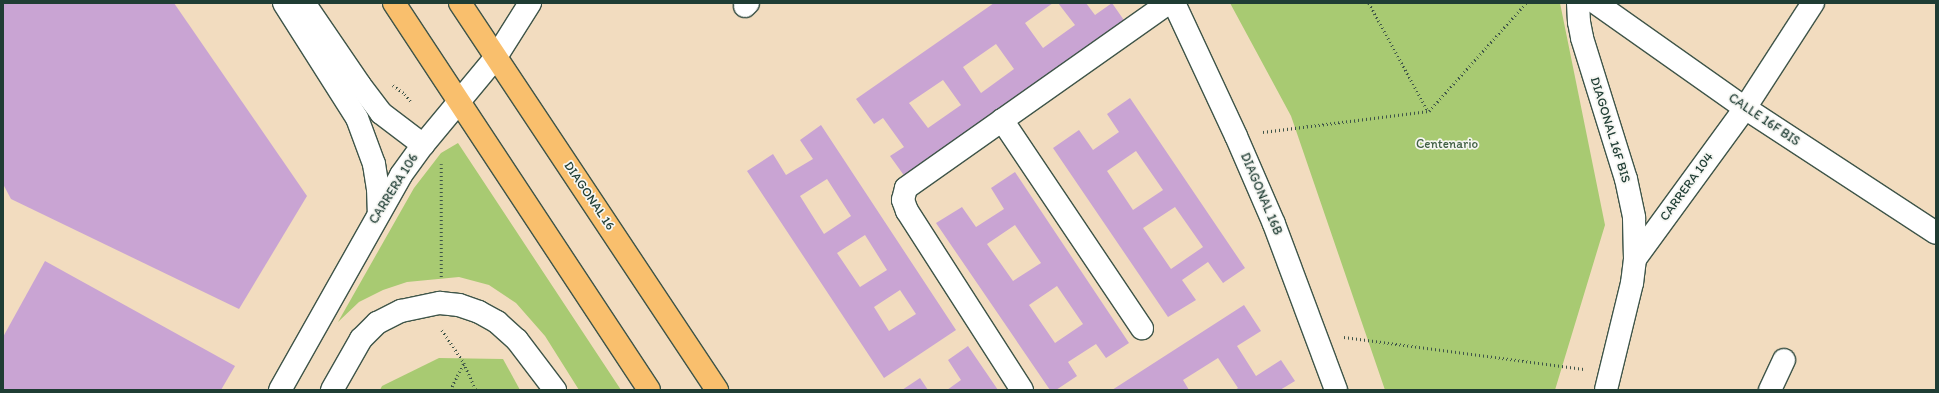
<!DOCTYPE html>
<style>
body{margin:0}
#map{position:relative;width:1939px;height:393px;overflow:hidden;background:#f2dcbf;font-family:Itim,sans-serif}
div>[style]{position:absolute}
.green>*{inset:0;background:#a8ca72}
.building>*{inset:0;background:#c9a4d3}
.path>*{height:2.5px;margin-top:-1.25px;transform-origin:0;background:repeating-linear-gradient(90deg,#3f5549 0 1px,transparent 0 4px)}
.roads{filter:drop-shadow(1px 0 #3f5549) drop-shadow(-1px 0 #3f5549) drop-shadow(0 1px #3f5549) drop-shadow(0 -1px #3f5549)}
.minor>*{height:22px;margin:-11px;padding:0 11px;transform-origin:11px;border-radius:11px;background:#fff}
.tertiary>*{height:22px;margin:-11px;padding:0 11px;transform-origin:11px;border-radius:11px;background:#fff}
.primary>*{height:22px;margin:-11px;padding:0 11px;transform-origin:11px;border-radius:11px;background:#f9bf6d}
span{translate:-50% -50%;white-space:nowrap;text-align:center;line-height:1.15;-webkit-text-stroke:3.5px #f6f6f2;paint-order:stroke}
.street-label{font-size:13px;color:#1f3d34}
.park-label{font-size:13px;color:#416044}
.frame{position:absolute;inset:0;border:4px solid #1f3d34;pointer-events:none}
</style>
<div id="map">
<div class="green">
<i style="clip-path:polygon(1230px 3px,1560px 3px,1605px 225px,1555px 390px,1385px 390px,1291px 116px)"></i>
<i style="clip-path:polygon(458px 143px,621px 390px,579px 390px,545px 336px,516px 303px,489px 285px,459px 277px,407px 282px,383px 290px,359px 302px,338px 322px,414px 188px,441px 153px)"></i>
<i style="clip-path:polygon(439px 358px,503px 359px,520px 390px,380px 390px,382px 386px)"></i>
</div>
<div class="building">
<i style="clip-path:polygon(3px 3px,174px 3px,307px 196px,239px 309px,11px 199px,3px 184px)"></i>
<i style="clip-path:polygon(evenodd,994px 3px,1053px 3px,1025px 23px,1043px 48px,1075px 25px,1058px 3px,1086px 3px,1095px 15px,1112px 3px,1128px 26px,908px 181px,890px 156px,904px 147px,883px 118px,874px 124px,856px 99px,994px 3px,996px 44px,1014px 69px,981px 93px,963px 67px,996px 44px,994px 3px,943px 80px,961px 105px,928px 128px,909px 103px,943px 80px)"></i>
<i style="clip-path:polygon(evenodd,1130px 98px,1245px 268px,1223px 283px,1208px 262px,1182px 280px,1196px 300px,1168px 317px,1053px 148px,1079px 130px,1093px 150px,1119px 132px,1107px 114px,1130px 98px,1136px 151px,1163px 190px,1133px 210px,1107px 171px,1136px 151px,1130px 98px,1175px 207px,1203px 247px,1171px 269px,1143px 228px,1175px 207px)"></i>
<i style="clip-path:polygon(evenodd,821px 125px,956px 330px,884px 378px,747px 171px,773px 154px,786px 175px,813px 159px,800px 140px,821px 125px,827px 179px,851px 216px,824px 234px,800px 196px,827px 179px,821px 125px,865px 235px,887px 270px,860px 287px,837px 253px,865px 235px,821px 125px,900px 290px,916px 314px,889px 331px,874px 307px,900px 290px)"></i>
<i style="clip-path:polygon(evenodd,1015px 172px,1129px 343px,1106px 358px,1096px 344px,1068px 362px,1077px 376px,1056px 390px,1050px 390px,936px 223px,962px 207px,976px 227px,1004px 209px,991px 188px,1015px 172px,1015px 225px,1041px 263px,1013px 281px,987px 244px,1015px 225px,1015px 172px,1057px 286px,1083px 324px,1055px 343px,1029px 305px,1057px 286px)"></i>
<i style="clip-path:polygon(45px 261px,235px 366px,221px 390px,3px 390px,3px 337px)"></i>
<i style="clip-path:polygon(1244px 305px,1261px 331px,1237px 346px,1256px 376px,1281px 360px,1295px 381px,1280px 390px,1235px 390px,1238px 388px,1218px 358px,1183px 380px,1189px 390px,1112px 390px)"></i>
<i style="clip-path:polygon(968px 346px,998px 390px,947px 390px,961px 380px,948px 360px)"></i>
<i style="clip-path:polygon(920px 378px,928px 390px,902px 390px)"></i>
</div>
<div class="path">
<i style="left:1369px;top:3px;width:123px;rotate:61.4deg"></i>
<i style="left:393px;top:85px;width:15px;rotate:37deg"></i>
<i style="left:405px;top:94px;width:10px;rotate:53deg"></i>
<i style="left:1263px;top:132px;width:167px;rotate:-7.2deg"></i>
<i style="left:1429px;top:111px;width:145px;rotate:-48.1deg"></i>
<i style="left:441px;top:277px;width:113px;rotate:-90deg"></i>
<i style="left:442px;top:330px;width:40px;rotate:56deg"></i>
<i style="left:464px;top:363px;width:30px;rotate:66deg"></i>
<i style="left:1344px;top:337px;width:242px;rotate:7.6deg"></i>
<i style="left:450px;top:390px;width:30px;rotate:-63deg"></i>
</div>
<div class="roads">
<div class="minor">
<i style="left:1174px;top:3px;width:147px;rotate:65deg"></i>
<i style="left:1236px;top:136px;width:96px;rotate:66.6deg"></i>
<i style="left:1274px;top:224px;width:177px;rotate:69.5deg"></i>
<i style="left:1596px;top:3px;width:182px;rotate:35.2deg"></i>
<i style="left:1745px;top:108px;width:228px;rotate:33.2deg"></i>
<i style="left:745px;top:6px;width:4px;rotate:-45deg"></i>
<i style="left:1002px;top:120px;width:251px;rotate:56.1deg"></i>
<i style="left:1635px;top:259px;width:187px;rotate:-53.9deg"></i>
<i style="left:1745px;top:108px;width:125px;rotate:-57.1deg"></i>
<i style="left:1022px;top:390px;width:213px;rotate:-122.7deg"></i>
<i style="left:907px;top:211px;width:12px;rotate:-110deg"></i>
<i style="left:903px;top:200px;width:12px;rotate:-76deg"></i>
<i style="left:906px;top:188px;width:321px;rotate:-35.2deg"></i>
<i style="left:1770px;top:390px;width:33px;rotate:-65deg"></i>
</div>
<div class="tertiary">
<i style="left:284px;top:3px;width:136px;rotate:57.6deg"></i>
<i style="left:357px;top:118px;width:49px;rotate:69.7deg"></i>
<i style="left:374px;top:164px;width:24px;rotate:81deg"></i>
<i style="left:378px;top:188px;width:24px;rotate:88deg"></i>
<i style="left:304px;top:3px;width:99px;rotate:55.7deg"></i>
<i style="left:360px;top:85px;width:35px;rotate:53deg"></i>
<i style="left:381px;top:113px;width:53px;rotate:37.3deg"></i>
<i style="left:1578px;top:3px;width:19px;rotate:87deg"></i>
<i style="left:1579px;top:22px;width:16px;rotate:79deg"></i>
<i style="left:1582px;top:38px;width:148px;rotate:72.7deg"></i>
<i style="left:1626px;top:179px;width:40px;rotate:78deg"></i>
<i style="left:1634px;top:218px;width:41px;rotate:88.6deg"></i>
<i style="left:1635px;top:259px;width:24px;rotate:97deg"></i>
<i style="left:1632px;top:283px;width:110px;rotate:103.7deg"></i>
<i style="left:280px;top:390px;width:247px;rotate:-60.6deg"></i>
<i style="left:401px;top:175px;width:37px;rotate:-54deg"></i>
<i style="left:423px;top:145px;width:114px;rotate:-50.3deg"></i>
<i style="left:496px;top:57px;width:64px;rotate:-57.8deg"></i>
<i style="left:332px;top:390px;width:59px;rotate:-60.4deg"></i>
<i style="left:361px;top:339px;width:23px;rotate:-45deg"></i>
<i style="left:377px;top:323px;width:27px;rotate:-27deg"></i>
<i style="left:401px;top:311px;width:40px;rotate:-12deg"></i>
<i style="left:440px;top:303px;width:19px;rotate:6deg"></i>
<i style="left:459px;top:305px;width:21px;rotate:19deg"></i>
<i style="left:479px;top:312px;width:21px;rotate:29deg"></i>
<i style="left:497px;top:322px;width:27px;rotate:42deg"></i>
<i style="left:517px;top:340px;width:63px;rotate:52.8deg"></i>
</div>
<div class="primary">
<i style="left:394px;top:3px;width:463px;rotate:56.6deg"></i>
<i style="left:460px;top:3px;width:465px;rotate:56.4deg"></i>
</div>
</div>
<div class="street-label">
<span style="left:1764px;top:120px;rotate:34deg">CALLE 16F BIS</span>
<span style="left:1610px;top:130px;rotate:73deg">DIAGONAL 16F BIS</span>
<span style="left:1687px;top:187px;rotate:-54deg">CARRERA 104</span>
<span style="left:394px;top:189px;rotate:-58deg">CARRERA 106</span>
<span style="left:1261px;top:194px;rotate:67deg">DIAGONAL 16B</span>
<span style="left:589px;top:196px;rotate:56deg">DIAGONAL 16</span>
</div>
<div class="park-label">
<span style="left:1447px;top:144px">Centenario</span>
</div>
<div class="frame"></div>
</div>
